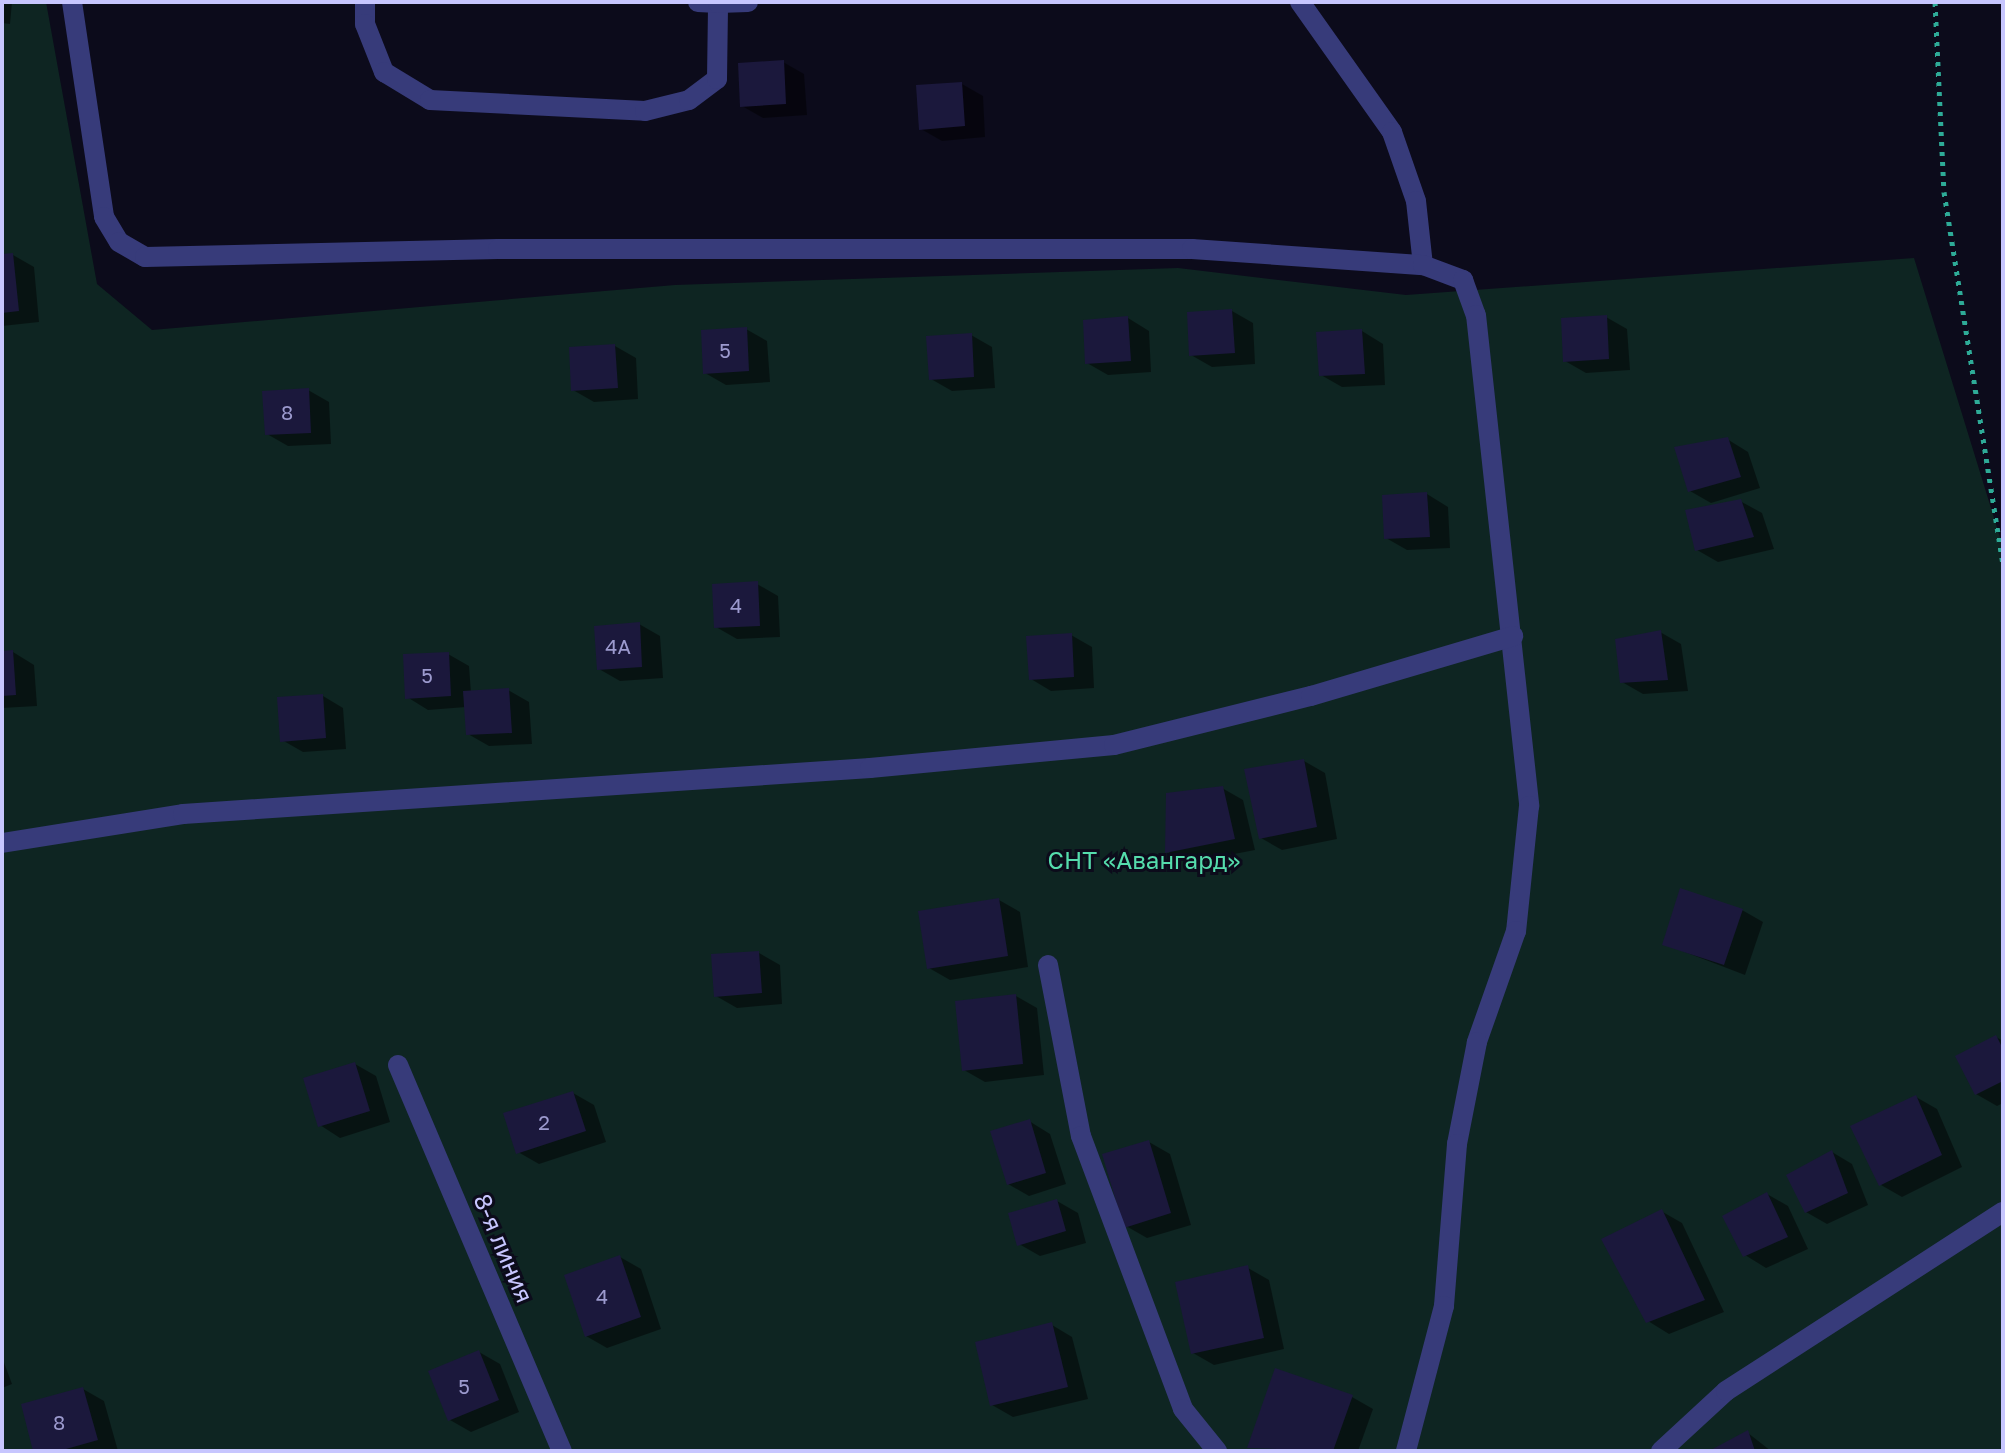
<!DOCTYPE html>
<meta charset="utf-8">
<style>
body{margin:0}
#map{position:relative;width:2005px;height:1453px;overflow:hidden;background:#0c0b1b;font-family:"Golos Text",sans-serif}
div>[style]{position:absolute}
.green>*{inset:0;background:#0e2522}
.shadow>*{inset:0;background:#0007}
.building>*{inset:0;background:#1b183c}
.path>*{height:5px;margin-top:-2.5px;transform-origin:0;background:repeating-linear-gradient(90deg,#2eab97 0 4px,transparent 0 10px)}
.lane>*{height:20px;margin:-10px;padding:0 10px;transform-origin:10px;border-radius:10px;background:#373b7a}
.street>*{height:20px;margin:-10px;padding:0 10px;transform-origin:10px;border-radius:10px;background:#373b7a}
span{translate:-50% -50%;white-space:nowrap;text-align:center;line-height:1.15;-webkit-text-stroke:6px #0c0b1b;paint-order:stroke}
.number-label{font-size:20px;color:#9c9ace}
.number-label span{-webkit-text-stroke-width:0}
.park-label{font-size:24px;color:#55dcac}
.street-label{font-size:24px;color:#c7c6fe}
.frame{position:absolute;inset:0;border:4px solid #c7c6fe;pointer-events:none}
</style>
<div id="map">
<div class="green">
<i style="clip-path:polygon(2px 2px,46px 2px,97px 284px,152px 330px,675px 285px,1178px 268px,1406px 295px,1914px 258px,2003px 547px,2003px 1451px,2px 1451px)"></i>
</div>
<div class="shadow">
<i style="clip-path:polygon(2px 2px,12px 2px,10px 24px,2px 23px)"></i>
<i style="clip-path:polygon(783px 62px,804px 74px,807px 115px,763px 118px,742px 106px)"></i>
<i style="clip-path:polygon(962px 84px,983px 96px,985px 137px,942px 141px,921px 129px)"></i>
<i style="clip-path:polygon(13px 255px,34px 267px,39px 322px,2px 326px,2px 256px)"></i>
<i style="clip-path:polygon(1232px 311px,1253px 323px,1255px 364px,1212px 367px,1191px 355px)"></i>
<i style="clip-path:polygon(1606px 317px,1627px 329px,1630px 370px,1586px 373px,1565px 361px)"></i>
<i style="clip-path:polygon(1128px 318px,1149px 331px,1151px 372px,1108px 375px,1087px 363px)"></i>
<i style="clip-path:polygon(746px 329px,767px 341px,770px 382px,726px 385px,705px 373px)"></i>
<i style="clip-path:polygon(1362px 331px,1383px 344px,1385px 385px,1342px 387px,1321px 375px)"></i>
<i style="clip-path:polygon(971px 335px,992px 347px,995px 388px,952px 391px,931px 379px)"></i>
<i style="clip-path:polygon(615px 346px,636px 358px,638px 399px,594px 402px,573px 390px)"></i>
<i style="clip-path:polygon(308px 390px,329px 402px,331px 444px,288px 446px,267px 434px)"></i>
<i style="clip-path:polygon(1727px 439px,1748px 452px,1760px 488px,1711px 503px,1690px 491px)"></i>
<i style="clip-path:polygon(1427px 494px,1448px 507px,1450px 548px,1407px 550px,1386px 538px)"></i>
<i style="clip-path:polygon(1740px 501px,1762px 513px,1774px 549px,1718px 562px,1697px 550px)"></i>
<i style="clip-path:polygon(757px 584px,778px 596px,780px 637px,737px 639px,716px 627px)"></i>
<i style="clip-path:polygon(639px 624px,660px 636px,663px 678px,620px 681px,599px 669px)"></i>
<i style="clip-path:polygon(1660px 632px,1681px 644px,1688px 691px,1643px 694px,1622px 682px)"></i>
<i style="clip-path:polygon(1071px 635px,1092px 647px,1094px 688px,1051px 691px,1031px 679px)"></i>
<i style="clip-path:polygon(13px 652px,34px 665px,37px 706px,2px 708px,2px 653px)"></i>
<i style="clip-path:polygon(448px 654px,469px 666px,471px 693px,508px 690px,529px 702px,532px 744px,489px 746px,468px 734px,466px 707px,428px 710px,407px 697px)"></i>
<i style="clip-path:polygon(323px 696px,343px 708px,346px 749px,303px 752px,282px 740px)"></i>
<i style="clip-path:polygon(1304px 761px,1325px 773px,1337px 839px,1282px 850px,1261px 838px)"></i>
<i style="clip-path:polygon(1222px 788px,1243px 800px,1255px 850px,1187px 863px,1167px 851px)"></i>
<i style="clip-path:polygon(999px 900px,1020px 912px,1028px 967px,950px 980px,929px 968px)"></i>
<i style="clip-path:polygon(1742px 910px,1763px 922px,1745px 975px,1664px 944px)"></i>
<i style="clip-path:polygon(759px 953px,780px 965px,782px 1004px,737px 1008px,716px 996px)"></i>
<i style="clip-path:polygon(1016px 996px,1037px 1008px,1044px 1075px,985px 1082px,964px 1070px)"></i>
<i style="clip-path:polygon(1996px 1037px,2003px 1041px,2003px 1103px,1997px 1106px,1976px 1094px)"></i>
<i style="clip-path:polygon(355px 1064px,376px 1076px,390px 1122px,340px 1138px,320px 1125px)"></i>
<i style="clip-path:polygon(573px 1093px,594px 1105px,606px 1142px,539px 1164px,518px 1152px)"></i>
<i style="clip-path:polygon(1916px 1097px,1937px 1109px,1962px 1167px,1902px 1197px,1881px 1185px)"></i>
<i style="clip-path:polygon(1029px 1121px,1050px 1134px,1066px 1184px,1029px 1196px,1008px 1184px)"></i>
<i style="clip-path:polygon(1149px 1142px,1170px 1154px,1191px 1225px,1147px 1238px,1126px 1226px)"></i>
<i style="clip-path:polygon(1832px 1152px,1852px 1164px,1868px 1205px,1827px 1224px,1806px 1212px)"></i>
<i style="clip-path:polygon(1767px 1194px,1788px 1206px,1808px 1249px,1766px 1268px,1745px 1255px)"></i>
<i style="clip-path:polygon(1057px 1201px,1078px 1213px,1086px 1243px,1040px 1256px,1019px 1244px)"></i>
<i style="clip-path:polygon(1661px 1211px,1682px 1223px,1724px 1312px,1669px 1334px,1648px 1321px)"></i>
<i style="clip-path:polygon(620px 1257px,641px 1269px,661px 1329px,607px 1348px,586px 1336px)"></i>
<i style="clip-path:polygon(1248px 1268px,1269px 1280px,1284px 1349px,1214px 1365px,1193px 1353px)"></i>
<i style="clip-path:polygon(1052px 1325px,1072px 1337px,1088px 1399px,1013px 1417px,992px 1405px)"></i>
<i style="clip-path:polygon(479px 1352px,500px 1364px,519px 1412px,471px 1432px,450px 1420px)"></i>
<i style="clip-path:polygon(2px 1357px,12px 1384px,2px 1388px)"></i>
<i style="clip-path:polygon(83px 1389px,104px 1401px,118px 1451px,36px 1451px)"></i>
<i style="clip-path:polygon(1352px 1397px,1373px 1409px,1358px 1451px,1250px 1447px)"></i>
<i style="clip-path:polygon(1748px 1433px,1771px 1451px,1713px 1451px)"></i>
</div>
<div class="building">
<i style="clip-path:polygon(784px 60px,786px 104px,740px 107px,738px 63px)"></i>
<i style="clip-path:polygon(962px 82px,965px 126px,919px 130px,916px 85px)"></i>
<i style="clip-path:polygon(13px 253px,19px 311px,2px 313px,2px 254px)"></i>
<i style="clip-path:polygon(1232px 309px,1235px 353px,1189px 356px,1187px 312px)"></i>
<i style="clip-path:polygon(1607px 315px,1609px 359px,1563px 362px,1561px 318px)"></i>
<i style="clip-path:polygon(1128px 316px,1131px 361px,1085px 364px,1083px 320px)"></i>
<i style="clip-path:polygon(747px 327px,749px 371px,703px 374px,701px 330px)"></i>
<i style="clip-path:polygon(1362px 329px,1365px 374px,1319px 376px,1316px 332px)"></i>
<i style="clip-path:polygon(972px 333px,974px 377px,929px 380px,926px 336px)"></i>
<i style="clip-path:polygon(615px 344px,618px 388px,571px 391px,569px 347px)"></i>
<i style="clip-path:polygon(309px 388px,311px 433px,265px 435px,262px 391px)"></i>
<i style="clip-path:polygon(1728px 437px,1741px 477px,1688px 492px,1674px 447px)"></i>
<i style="clip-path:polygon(1427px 492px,1430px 537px,1384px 539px,1382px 495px)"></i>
<i style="clip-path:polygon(1741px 499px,1754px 537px,1695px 551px,1685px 510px)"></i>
<i style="clip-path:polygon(758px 581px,760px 626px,714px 628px,712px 584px)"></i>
<i style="clip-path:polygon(640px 622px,642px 667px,597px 670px,594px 626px)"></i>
<i style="clip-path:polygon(1661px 630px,1668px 680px,1620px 683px,1615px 639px)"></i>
<i style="clip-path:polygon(1072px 633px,1074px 677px,1029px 680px,1026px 636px)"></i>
<i style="clip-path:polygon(13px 650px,16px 695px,2px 696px,2px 651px)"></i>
<i style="clip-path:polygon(449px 652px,451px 696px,405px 699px,403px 654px)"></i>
<i style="clip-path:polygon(509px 688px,512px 733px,466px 735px,463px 691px)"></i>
<i style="clip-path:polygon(323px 694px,326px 738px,280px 742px,277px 697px)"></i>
<i style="clip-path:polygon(1304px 759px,1317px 827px,1259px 839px,1244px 769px)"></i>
<i style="clip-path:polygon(1223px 786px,1235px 839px,1165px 853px,1166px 793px)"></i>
<i style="clip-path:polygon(1680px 888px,1743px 909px,1724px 965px,1662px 945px)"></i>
<i style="clip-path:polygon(999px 898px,1008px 956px,927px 969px,918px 911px)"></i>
<i style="clip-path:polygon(759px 951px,762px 993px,714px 997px,711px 954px)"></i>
<i style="clip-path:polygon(1016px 994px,1023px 1064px,962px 1071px,955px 1001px)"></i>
<i style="clip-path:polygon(1996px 1035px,2003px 1049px,2003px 1081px,1975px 1095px,1955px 1056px)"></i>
<i style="clip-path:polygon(355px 1062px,370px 1111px,318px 1127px,303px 1078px)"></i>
<i style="clip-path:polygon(573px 1091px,586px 1131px,516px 1154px,503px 1113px)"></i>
<i style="clip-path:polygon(1916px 1095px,1942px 1155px,1879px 1186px,1850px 1126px)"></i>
<i style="clip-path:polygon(1030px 1119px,1046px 1173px,1007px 1185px,990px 1131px)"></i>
<i style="clip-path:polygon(1149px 1140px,1171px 1213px,1124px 1228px,1102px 1154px)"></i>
<i style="clip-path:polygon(1832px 1150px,1848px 1193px,1805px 1213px,1786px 1175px)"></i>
<i style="clip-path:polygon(1767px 1192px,1788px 1237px,1743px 1257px,1722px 1216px)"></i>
<i style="clip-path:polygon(1057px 1199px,1066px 1231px,1017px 1246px,1008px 1213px)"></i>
<i style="clip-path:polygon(1662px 1209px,1705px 1300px,1646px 1323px,1601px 1239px)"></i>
<i style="clip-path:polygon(620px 1255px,641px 1317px,585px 1337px,564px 1275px)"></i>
<i style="clip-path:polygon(1248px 1265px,1264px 1338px,1191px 1354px,1175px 1282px)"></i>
<i style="clip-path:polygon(1052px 1322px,1068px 1387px,990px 1406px,975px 1342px)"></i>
<i style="clip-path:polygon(479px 1350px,499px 1400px,448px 1421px,428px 1371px)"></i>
<i style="clip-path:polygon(1275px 1368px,1353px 1395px,1333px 1451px,1247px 1448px)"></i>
<i style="clip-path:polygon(83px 1387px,98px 1440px,59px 1451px,33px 1451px,21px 1404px)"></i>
<i style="clip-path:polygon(1748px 1430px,1755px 1451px,1709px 1451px)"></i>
</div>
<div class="path">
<i style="left:1935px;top:2px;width:190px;rotate:87.3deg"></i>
<i style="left:1944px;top:192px;width:377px;rotate:81deg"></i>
</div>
<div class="lane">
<i style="left:365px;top:2px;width:22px;rotate:90deg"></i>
<i style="left:365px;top:24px;width:52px;rotate:68.4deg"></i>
<i style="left:384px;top:72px;width:54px;rotate:31.3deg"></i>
<i style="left:430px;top:100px;width:215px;rotate:2.9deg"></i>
<i style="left:645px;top:111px;width:45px;rotate:-14deg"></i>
<i style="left:689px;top:100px;width:35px;rotate:-37deg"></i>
<i style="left:717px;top:79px;width:76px;rotate:-89.2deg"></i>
<i style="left:718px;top:3px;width:20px;rotate:-177deg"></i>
<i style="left:1300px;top:2px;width:159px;rotate:54.7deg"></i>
<i style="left:1392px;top:132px;width:73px;rotate:70.8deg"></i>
<i style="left:1416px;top:201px;width:64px;rotate:83.8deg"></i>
<i style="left:718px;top:3px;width:30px;rotate:-2deg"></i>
</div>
<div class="street">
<i style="left:72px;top:2px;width:217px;rotate:81.5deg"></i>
<i style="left:104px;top:217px;width:29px;rotate:59deg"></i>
<i style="left:119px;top:242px;width:30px;rotate:30deg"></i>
<i style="left:145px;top:257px;width:353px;rotate:-1.3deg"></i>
<i style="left:498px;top:249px;width:694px"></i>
<i style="left:1192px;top:249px;width:232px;rotate:4deg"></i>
<i style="left:1423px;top:265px;width:43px;rotate:20.6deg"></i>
<i style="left:1463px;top:280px;width:37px;rotate:70deg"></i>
<i style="left:1476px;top:315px;width:494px;rotate:83.8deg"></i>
<i style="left:1529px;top:806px;width:126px;rotate:95.9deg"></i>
<i style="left:1516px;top:931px;width:118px;rotate:109.4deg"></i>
<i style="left:1477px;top:1042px;width:104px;rotate:101.1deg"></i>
<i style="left:1457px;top:1144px;width:163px;rotate:94.6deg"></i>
<i style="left:1444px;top:1306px;width:150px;rotate:104.7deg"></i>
<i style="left:2px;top:843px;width:183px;rotate:-9.1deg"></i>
<i style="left:183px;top:814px;width:689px;rotate:-3.83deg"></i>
<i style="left:870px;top:768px;width:245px;rotate:-5.4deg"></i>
<i style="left:1114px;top:745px;width:203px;rotate:-14deg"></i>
<i style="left:1311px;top:696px;width:211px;rotate:-16.5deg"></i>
<i style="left:1048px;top:965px;width:174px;rotate:79.1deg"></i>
<i style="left:1081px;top:1136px;width:291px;rotate:69.5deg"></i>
<i style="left:1183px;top:1409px;width:54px;rotate:51deg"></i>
<i style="left:398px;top:1065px;width:419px;rotate:67deg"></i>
<i style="left:1661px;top:1451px;width:88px;rotate:-42.7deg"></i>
<i style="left:1726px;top:1391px;width:330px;rotate:-32.9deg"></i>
</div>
<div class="number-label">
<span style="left:725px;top:350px">5</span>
<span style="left:287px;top:412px">8</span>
<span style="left:736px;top:605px">4</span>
<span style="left:618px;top:646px">4А</span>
<span style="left:427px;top:675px">5</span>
<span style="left:544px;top:1122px">2</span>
<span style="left:602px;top:1296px">4</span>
<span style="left:464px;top:1386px">5</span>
<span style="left:59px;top:1422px">8</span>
</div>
<div class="park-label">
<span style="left:1144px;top:860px">СНТ «Авангард»</span>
</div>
<div class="street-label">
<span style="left:504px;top:1248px;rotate:67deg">8-я линия</span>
</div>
<div class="frame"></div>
</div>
